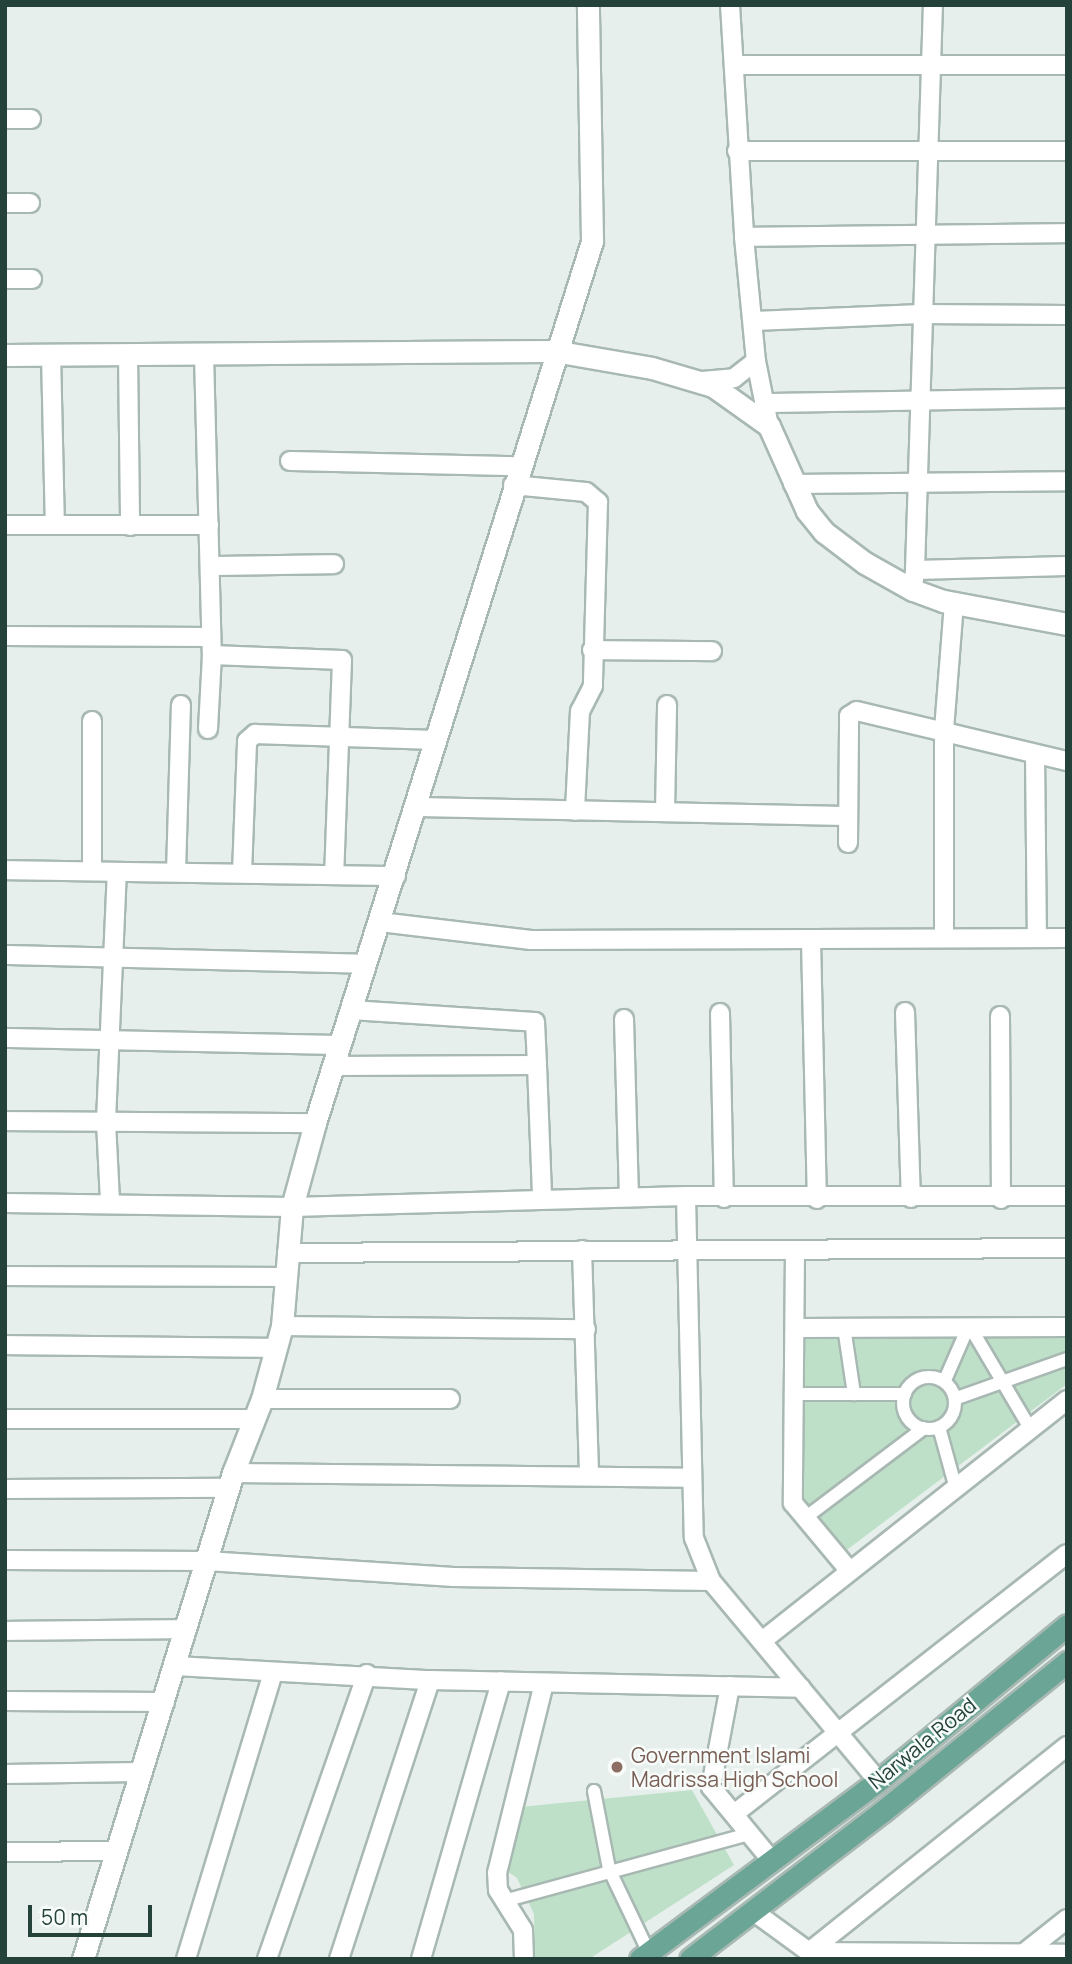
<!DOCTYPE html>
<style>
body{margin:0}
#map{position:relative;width:1072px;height:1964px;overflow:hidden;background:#e6efeb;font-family:Manrope,sans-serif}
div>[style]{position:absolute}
.green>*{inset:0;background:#bfe0c8}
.roads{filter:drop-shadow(2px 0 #a8b8b2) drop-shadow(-2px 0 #a8b8b2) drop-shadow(0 2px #a8b8b2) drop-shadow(0 -2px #a8b8b2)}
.pedestrian>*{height:12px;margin:-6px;padding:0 6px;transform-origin:6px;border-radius:6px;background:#fff}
.pedestrian>.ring{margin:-6px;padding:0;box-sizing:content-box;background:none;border:12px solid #fff;border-radius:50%}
.minor>*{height:18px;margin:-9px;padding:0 9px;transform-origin:9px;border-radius:9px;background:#fff}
.tertiary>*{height:21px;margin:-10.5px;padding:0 10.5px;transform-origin:10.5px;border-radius:10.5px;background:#fff}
.secondary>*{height:21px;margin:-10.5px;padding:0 10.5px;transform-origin:10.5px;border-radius:10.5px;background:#fff}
.primary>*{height:21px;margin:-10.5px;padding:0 10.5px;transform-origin:10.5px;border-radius:10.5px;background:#6aa596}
.dots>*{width:19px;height:19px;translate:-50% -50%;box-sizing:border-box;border:4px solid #f7fbf9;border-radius:50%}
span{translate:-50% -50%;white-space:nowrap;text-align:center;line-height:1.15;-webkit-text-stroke:5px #f7fbf9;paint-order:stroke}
.street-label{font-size:21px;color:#24423a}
.education-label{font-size:21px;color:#785e54}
.left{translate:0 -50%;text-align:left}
.frame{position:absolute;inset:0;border:7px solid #24423a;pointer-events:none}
.scale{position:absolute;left:28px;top:1905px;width:124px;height:32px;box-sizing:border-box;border:4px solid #24423a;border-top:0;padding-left:9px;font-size:21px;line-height:24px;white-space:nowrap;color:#24423a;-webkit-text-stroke:5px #f7fbf9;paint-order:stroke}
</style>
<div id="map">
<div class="green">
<i style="clip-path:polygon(1067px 1330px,1067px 1384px,844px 1552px,801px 1498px,804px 1338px)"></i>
<i style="clip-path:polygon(692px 1790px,734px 1865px,589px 1959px,535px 1959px,534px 1914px,517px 1878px,500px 1866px,520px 1807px)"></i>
</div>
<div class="roads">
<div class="pedestrian">
<i style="left:844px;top:1327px;width:68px;rotate:81.5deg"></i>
<i class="ring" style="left:903px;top:1377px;width:40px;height:40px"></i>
<i style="left:945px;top:1380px;width:60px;rotate:-66.4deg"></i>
<i style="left:969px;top:1325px;width:120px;rotate:59.4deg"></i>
<i style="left:795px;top:1394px;width:110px"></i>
<i style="left:957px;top:1398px;width:117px;rotate:-19.5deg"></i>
<i style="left:939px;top:1427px;width:60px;rotate:74.6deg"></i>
<i style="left:805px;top:1518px;width:149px;rotate:-37.1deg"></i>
<i style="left:594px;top:1791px;width:79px;rotate:79.1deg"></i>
<i style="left:609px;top:1869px;width:93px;rotate:64.5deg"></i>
<i style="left:504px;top:1901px;width:254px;rotate:-15.3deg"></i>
</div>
<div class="minor">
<i style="left:730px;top:5px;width:232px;rotate:86.5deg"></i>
<i style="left:744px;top:237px;width:125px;rotate:84.5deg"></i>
<i style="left:756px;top:361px;width:66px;rotate:78.7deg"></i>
<i style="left:734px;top:65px;width:333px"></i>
<i style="left:5px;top:119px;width:26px"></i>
<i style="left:737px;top:151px;width:330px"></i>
<i style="left:5px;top:203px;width:25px"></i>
<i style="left:744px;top:237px;width:323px;rotate:-0.7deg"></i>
<i style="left:5px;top:279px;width:27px"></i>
<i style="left:754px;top:321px;width:167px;rotate:-2.4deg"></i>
<i style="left:921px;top:314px;width:146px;rotate:0.4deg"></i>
<i style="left:51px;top:354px;width:170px;rotate:88.7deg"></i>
<i style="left:128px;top:354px;width:172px;rotate:89.3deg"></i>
<i style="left:204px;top:355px;width:300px;rotate:88.5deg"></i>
<i style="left:212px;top:655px;width:130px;rotate:2.2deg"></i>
<i style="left:342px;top:660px;width:215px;rotate:92.1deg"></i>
<i style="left:702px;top:381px;width:32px;rotate:-5deg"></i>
<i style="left:734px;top:378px;width:28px;rotate:-38deg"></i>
<i style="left:764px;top:403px;width:303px;rotate:-0.9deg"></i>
<i style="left:290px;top:461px;width:229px;rotate:1.3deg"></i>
<i style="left:793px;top:484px;width:274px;rotate:-0.6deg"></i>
<i style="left:513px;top:485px;width:73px;rotate:5.5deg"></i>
<i style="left:586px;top:492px;width:16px;rotate:40deg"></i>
<i style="left:598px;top:502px;width:184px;rotate:91.6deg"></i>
<i style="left:593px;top:686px;width:28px;rotate:117deg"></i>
<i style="left:580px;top:711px;width:100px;rotate:92.9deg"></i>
<i style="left:5px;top:525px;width:204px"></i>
<i style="left:210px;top:566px;width:124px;rotate:-0.9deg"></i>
<i style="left:915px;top:570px;width:565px;rotate:-88.18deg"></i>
<i style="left:914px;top:580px;width:10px;rotate:-84deg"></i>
<i style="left:915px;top:570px;width:152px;rotate:-1.5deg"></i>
<i style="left:5px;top:636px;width:206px;rotate:0.3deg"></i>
<i style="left:592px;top:650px;width:120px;rotate:0.5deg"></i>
<i style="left:92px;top:721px;width:150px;rotate:90deg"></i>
<i style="left:208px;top:729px;width:74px;rotate:-86.9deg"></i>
<i style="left:1035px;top:754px;width:183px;rotate:89.4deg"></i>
<i style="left:416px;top:807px;width:432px;rotate:1.2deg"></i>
<i style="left:665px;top:812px;width:107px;rotate:-88.9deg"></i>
<i style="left:848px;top:843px;width:127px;rotate:-89.5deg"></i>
<i style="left:849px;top:716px;width:9px;rotate:-32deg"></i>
<i style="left:857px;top:711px;width:216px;rotate:13.4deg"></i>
<i style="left:5px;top:870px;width:391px;rotate:0.9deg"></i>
<i style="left:176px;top:872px;width:167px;rotate:-88.3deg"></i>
<i style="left:242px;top:873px;width:132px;rotate:-87.8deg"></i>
<i style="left:247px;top:741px;width:11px;rotate:-41deg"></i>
<i style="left:255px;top:734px;width:179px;rotate:1.9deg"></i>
<i style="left:380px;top:922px;width:152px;rotate:6.8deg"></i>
<i style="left:531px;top:940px;width:536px;rotate:-0.21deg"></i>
<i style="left:944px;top:938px;width:208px;rotate:-90deg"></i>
<i style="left:944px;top:730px;width:126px;rotate:-85.5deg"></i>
<i style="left:811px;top:940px;width:259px;rotate:88.7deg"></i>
<i style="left:5px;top:955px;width:360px;rotate:1.4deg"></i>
<i style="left:351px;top:1010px;width:184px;rotate:3.7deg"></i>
<i style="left:535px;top:1022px;width:43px;rotate:87.3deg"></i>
<i style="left:905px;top:1012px;width:186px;rotate:88.2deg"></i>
<i style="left:720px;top:1013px;width:185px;rotate:88.8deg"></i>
<i style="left:1000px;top:1016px;width:183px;rotate:89.7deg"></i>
<i style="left:624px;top:1019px;width:178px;rotate:88.4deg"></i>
<i style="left:5px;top:1038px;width:335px;rotate:1.2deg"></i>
<i style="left:335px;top:1066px;width:202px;rotate:-0.3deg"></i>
<i style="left:537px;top:1065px;width:133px;rotate:87.8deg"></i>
<i style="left:5px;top:1121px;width:310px;rotate:0.4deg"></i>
<i style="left:686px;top:1196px;width:342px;rotate:88.7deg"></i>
<i style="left:694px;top:1538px;width:46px;rotate:68.4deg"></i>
<i style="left:711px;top:1581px;width:261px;rotate:50.1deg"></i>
<i style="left:110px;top:1201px;width:80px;rotate:-92.9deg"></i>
<i style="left:106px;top:1121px;width:249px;rotate:-87.5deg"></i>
<i style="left:5px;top:1203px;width:287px;rotate:0.8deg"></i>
<i style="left:292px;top:1207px;width:394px;rotate:-1.6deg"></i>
<i style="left:686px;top:1196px;width:381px"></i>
<i style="left:582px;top:1250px;width:226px;rotate:88.2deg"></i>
<i style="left:795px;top:1250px;width:253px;rotate:90.5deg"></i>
<i style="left:793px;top:1503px;width:86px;rotate:50.2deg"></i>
<i style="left:287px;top:1253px;width:780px;rotate:-0.37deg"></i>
<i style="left:5px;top:1276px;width:281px;rotate:0.2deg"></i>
<i style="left:282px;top:1326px;width:304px;rotate:0.6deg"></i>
<i style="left:796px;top:1328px;width:271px;rotate:-0.2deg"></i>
<i style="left:5px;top:1345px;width:269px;rotate:0.6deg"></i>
<i style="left:262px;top:1399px;width:188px"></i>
<i style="left:5px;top:1419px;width:247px"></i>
<i style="left:233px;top:1473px;width:457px;rotate:0.6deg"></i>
<i style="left:5px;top:1489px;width:223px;rotate:-0.3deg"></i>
<i style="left:5px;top:1560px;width:202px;rotate:0.3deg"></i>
<i style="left:207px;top:1561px;width:247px;rotate:3.7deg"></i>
<i style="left:453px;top:1577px;width:258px;rotate:0.9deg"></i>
<i style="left:5px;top:1631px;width:182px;rotate:-0.6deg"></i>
<i style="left:762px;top:1641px;width:389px;rotate:-38.3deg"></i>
<i style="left:176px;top:1666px;width:254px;rotate:3.2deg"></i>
<i style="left:430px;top:1680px;width:371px;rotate:1.2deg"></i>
<i style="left:730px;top:1686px;width:103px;rotate:100.7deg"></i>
<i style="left:711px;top:1787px;width:96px;rotate:50.5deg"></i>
<i style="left:5px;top:1701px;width:160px;rotate:0.4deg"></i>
<i style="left:5px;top:1774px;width:134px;rotate:-0.9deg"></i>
<i style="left:734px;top:1814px;width:422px;rotate:-38deg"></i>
<i style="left:5px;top:1852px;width:109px;rotate:-0.5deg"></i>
<i style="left:753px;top:1911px;width:69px;rotate:36.2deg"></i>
<i style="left:809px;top:1952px;width:258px;rotate:0.4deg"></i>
<i style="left:809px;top:1952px;width:330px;rotate:-38.6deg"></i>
<i style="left:1024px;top:1953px;width:55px;rotate:-38.3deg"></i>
<i style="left:186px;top:1959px;width:300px;rotate:-73.1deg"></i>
<i style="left:267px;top:1959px;width:302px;rotate:-70.7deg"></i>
<i style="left:339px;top:1959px;width:293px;rotate:-71.9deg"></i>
<i style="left:421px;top:1959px;width:289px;rotate:-73.9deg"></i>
<i style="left:524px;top:1959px;width:29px;rotate:-92deg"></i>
<i style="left:523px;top:1930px;width:47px;rotate:-122deg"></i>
<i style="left:498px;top:1890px;width:17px;rotate:-93deg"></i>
<i style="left:497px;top:1873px;width:196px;rotate:-76.1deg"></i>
</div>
<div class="tertiary">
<i style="left:83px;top:1959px;width:509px;rotate:-72.85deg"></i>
<i style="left:233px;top:1473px;width:79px;rotate:-68.6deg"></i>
<i style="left:262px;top:1399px;width:76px;rotate:-74.7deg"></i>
<i style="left:282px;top:1326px;width:119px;rotate:-85.2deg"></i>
<i style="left:292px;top:1207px;width:87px;rotate:-74.7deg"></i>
<i style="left:315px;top:1123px;width:924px;rotate:-72.56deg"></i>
<i style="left:592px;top:241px;width:236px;rotate:-91deg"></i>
</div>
<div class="secondary">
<i style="left:5px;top:355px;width:549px;rotate:-0.42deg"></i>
<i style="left:554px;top:351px;width:99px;rotate:9.8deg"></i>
<i style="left:652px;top:368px;width:64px;rotate:16.4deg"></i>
<i style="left:713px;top:386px;width:69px;rotate:35.5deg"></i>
<i style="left:769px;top:426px;width:93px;rotate:65.9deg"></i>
<i style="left:807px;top:511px;width:27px;rotate:51deg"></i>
<i style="left:824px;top:532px;width:51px;rotate:37.1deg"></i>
<i style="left:865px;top:563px;width:55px;rotate:29.4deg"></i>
<i style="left:913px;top:590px;width:33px;rotate:20deg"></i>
<i style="left:944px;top:601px;width:125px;rotate:10.6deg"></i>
</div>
<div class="primary">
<i style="left:640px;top:1959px;width:297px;rotate:-36.8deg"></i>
<i style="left:878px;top:1781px;width:245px;rotate:-39.5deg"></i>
<i style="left:690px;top:1959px;width:243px;rotate:-37.5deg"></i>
<i style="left:883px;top:1811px;width:237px;rotate:-39deg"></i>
</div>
</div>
<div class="dots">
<i style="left:617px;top:1767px;background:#8d6e63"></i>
</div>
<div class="street-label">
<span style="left:922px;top:1743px;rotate:-39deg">Narwala Road</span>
</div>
<div class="education-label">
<span class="left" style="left:631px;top:1767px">Government Islami<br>Madrissa High School</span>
</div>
<div class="frame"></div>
<div class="scale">50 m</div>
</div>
